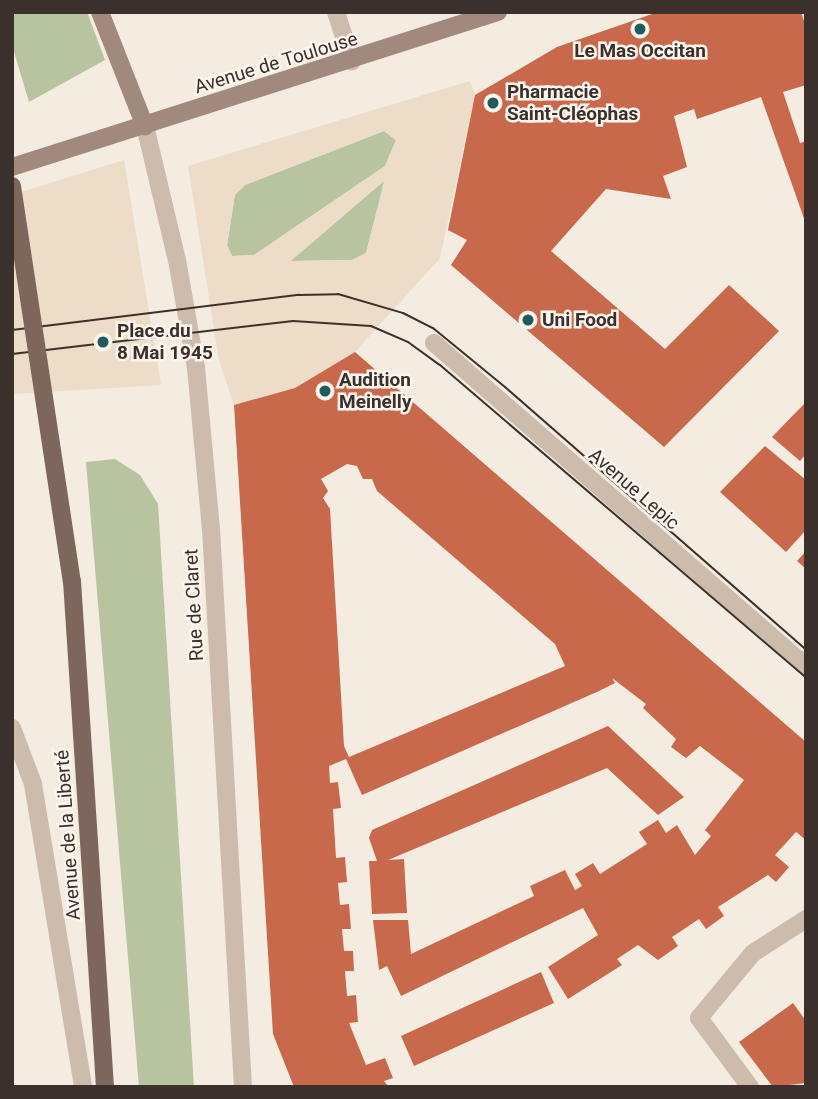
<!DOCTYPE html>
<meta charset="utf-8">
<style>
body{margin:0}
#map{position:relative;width:818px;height:1099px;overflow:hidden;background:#f4ebe1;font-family:Roboto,sans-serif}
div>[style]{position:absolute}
.green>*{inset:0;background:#b8c4a0}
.plaza>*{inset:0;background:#ecdcc8}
.building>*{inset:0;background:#c8694b}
.service>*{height:18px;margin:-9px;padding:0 9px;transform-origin:9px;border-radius:9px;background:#cdbbac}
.minor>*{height:18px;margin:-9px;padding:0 9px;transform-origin:9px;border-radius:9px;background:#cdbbac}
.secondary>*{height:18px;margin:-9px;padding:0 9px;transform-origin:9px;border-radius:9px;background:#a18a7d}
.primary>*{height:18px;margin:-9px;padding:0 9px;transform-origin:9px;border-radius:9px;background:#7d675c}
.tram>*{height:2px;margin:-1px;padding:0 1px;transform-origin:1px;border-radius:1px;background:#3b302b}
.primary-bridge>*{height:18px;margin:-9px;padding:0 9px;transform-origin:9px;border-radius:9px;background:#7d675c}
.dots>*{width:19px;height:19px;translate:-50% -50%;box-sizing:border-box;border:4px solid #fbf5ee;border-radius:50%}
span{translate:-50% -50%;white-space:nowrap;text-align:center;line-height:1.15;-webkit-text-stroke:5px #fbf5ee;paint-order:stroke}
.poi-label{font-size:19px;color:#3b302b;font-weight:700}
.left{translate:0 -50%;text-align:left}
.street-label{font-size:19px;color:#3b302b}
.frame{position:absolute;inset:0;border:14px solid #3b302b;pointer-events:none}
</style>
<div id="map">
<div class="green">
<i style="clip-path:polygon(12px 12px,87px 12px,105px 60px,29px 102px,12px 45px)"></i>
<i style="clip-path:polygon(384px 131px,396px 140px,385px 166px,254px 255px,232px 256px,227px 245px,235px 194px,245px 185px)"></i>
<i style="clip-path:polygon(385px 180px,366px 253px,352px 260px,289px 261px)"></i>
<i style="clip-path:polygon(115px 459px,140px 475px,158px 504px,194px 1087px,139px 1087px,86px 462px)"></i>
</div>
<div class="plaza">
<i style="clip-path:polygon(evenodd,470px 81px,475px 94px,440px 258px,355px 352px,295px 388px,234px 405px,219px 360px,188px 166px,470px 81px,384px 131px,396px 140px,385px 166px,254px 255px,232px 256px,227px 245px,235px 195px,245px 185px,384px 131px,470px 81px,384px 181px,366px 253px,352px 260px,291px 261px,384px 181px)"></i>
<i style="clip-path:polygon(124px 160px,161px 385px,12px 394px,12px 195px)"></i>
</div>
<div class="building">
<i style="clip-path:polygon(658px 12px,801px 12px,806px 27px,806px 85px,783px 92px,800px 143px,806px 141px,806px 224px,761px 97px,697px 119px,694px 109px,674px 116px,687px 167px,663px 176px,671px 199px,606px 189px,551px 251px,665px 349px,729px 285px,779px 331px,664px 447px,451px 265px,467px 240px,448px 230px,475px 95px,557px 47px)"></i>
<i style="clip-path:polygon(evenodd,355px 352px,806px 742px,806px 840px,796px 832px,775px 855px,789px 867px,776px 882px,768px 875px,718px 907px,724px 916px,706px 929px,699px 919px,672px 937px,678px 946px,658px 960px,638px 945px,617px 959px,622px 965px,568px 999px,548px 967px,598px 935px,583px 908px,401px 996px,387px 966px,379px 970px,373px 920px,408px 920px,411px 954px,534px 896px,530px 886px,565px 870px,575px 890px,582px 886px,575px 874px,593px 863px,600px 874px,647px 844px,639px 832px,658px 820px,666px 833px,677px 825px,695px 855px,711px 836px,705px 830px,744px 780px,700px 746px,686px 758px,671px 747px,676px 739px,643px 708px,646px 704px,612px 678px,615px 683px,599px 691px,362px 795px,346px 759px,329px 766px,330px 783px,338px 782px,341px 808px,333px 809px,336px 858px,345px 857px,347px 882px,338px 883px,340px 905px,349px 904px,351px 929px,342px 929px,344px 951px,353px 951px,354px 971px,345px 971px,347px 996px,356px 995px,358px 1022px,349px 1023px,366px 1065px,385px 1058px,393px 1078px,384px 1081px,389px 1087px,294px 1087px,273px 1034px,234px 405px,295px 388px,355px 352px,347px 464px,357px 466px,363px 479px,372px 479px,377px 491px,555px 644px,565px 666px,349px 757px,344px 746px,330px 509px,323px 498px,328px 491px,321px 479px,347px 464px)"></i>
<i style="clip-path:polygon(806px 402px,806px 454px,800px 461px,772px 437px)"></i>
<i style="clip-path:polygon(765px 446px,806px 480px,806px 530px,786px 552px,720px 492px)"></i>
<i style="clip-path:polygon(806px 551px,806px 569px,797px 561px)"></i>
<i style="clip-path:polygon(608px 726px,684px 797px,658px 815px,607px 768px,388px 860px,404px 859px,407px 913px,372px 914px,369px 861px,377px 861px,369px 838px,372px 830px)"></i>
<i style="clip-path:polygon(541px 972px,554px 1003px,414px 1066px,401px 1036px)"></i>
<i style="clip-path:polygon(793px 1003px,806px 1021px,806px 1083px,773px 1087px,739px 1042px)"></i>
</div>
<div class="service">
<i style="left:12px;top:728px;width:60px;rotate:69.4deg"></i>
<i style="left:33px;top:784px;width:307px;rotate:80.6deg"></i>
</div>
<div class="minor">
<i style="left:336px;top:12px;width:52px;rotate:72.3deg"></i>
<i style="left:145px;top:126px;width:138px;rotate:76.6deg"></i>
<i style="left:177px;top:260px;width:110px;rotate:80deg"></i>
<i style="left:196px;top:368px;width:162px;rotate:84.7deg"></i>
<i style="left:211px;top:529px;width:559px;rotate:86.72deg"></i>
<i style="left:434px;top:343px;width:493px;rotate:41deg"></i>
<i style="left:750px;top:1087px;width:86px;rotate:-126.5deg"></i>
<i style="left:699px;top:1018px;width:85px;rotate:-50.3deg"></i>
<i style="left:753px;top:953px;width:63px;rotate:-32.7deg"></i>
</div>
<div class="secondary">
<i style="left:100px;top:12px;width:123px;rotate:68.5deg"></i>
<i style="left:12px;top:167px;width:510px;rotate:-17.69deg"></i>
</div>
<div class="primary">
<i style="left:72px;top:581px;width:507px;rotate:86.27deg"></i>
</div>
<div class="tram">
<i style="left:12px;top:330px;width:289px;rotate:-7deg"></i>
<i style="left:299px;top:295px;width:39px;rotate:-1deg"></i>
<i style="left:338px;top:294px;width:68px;rotate:16.3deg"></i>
<i style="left:403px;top:313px;width:34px;rotate:27deg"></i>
<i style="left:433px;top:328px;width:93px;rotate:39.3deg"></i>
<i style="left:505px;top:387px;width:400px;rotate:41.1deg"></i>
<i style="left:12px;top:354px;width:283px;rotate:-6.7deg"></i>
<i style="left:293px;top:321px;width:78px;rotate:3.7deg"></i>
<i style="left:371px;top:326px;width:40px;rotate:23.4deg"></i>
<i style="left:408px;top:342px;width:39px;rotate:36deg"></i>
<i style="left:440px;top:365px;width:482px;rotate:40.5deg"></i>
</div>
<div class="primary-bridge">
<i style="left:12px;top:186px;width:400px;rotate:81.4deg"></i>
</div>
<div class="dots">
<i style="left:640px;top:29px;background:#1f5a5e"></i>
<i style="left:493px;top:103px;background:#1f5a5e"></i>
<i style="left:528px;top:320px;background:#1f5a5e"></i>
<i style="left:103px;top:342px;background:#1f5a5e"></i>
<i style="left:325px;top:391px;background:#1f5a5e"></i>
</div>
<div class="poi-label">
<span style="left:640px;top:51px">Le Mas Occitan</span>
<span class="left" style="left:507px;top:103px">Pharmacie<br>Saint-Cléophas</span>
<span class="left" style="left:542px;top:320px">Uni Food</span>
<span class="left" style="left:117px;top:342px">Place du<br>8 Mai 1945</span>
<span class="left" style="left:339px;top:391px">Audition<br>Meinelly</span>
</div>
<div class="street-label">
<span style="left:276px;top:63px;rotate:-17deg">Avenue de Toulouse</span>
<span style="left:634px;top:489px;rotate:41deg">Avenue Lepic</span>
<span style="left:194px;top:605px;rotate:-93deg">Rue de Claret</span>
<span style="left:68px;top:835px;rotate:-94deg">Avenue de la Liberté</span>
</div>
<div class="frame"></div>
</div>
